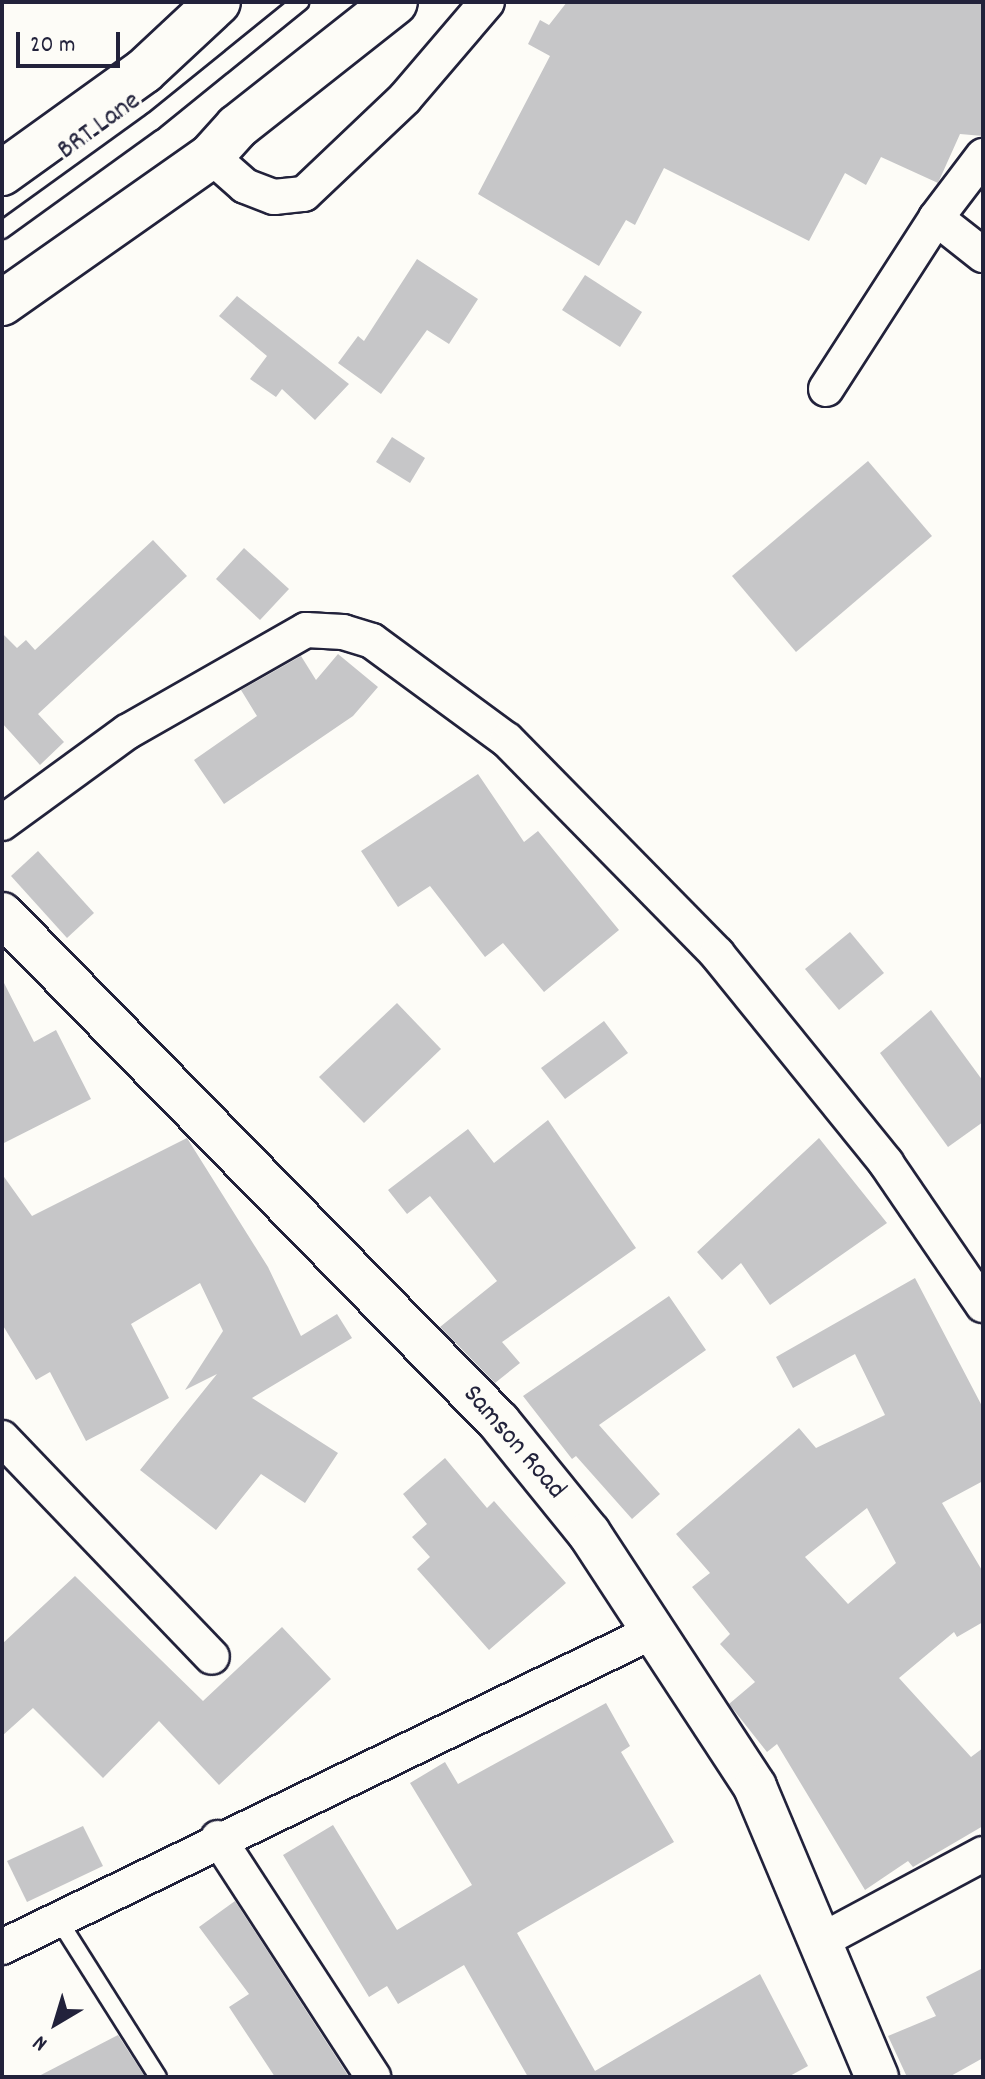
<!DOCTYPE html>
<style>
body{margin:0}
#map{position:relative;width:985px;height:2079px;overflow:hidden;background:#fdfcf7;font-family:Dekko,sans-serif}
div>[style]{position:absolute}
.building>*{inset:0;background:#c6c6c8}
.roads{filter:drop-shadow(2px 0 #22223b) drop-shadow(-2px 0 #22223b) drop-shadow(0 2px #22223b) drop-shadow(0 -2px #22223b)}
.service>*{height:16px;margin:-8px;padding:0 8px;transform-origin:8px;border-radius:8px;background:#fdfcf7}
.minor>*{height:34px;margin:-17px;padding:0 17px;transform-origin:17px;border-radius:17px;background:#fdfcf7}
.tertiary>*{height:42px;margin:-21px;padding:0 21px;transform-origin:21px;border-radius:21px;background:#fdfcf7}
.trunk>*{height:44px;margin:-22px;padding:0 22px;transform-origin:22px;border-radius:22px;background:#fdfcf7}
span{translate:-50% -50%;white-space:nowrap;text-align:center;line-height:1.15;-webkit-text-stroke:6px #fdfcf7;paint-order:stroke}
.street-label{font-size:28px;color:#22223b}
.frame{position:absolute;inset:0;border:4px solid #22223b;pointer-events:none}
.north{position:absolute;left:16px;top:1983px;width:80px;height:80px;-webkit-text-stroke:6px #fdfcf7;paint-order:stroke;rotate:218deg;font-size:22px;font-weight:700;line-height:32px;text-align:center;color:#22223b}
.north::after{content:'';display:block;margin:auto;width:28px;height:36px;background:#22223b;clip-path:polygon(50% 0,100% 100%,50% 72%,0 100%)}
.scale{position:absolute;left:16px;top:32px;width:104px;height:36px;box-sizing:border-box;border:4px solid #22223b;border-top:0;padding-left:10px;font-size:24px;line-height:28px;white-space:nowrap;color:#22223b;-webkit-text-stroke:6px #fdfcf7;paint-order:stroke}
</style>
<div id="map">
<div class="building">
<i style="clip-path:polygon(567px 2px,983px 2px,983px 136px,960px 134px,938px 183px,881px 157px,866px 185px,845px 173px,809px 241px,664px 168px,635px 225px,626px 220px,599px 266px,478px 194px,550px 56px,528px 44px,540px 20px,549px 25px)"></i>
<i style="clip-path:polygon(417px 259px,478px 299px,449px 344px,427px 330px,381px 394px,338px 363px,358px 336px,364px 341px)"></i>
<i style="clip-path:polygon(585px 275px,642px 312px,620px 347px,562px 310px)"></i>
<i style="clip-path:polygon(237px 296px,349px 384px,315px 420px,282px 389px,276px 397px,250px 379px,267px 356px,219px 316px)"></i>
<i style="clip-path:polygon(392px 437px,425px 458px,410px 483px,376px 462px)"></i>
<i style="clip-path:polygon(868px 461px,932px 536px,796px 652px,732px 576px)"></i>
<i style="clip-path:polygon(153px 540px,187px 576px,38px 714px,64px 742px,40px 765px,2px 723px,2px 633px,17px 648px,26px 640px,35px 650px)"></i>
<i style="clip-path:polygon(244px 548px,289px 589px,260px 620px,216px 579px)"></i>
<i style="clip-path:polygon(338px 654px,378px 687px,353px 716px,224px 804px,194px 760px,257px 716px,241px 690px,301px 656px,316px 680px)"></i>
<i style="clip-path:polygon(478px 774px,524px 842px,538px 831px,619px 930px,544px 992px,503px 943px,485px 957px,430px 886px,398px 907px,361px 851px)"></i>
<i style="clip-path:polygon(38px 851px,94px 913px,67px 938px,11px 876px)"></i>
<i style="clip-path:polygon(850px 932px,884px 973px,839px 1010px,805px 969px)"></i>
<i style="clip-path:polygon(2px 979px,34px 1042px,56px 1030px,91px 1099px,2px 1144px)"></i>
<i style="clip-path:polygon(397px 1003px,441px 1049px,364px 1123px,319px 1077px)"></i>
<i style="clip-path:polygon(931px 1010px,983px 1081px,983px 1122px,948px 1147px,880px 1053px)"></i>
<i style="clip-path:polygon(604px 1021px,628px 1053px,565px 1099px,541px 1068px)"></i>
<i style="clip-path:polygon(548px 1120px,636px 1248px,502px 1342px,520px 1363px,495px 1383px,440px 1327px,497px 1281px,430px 1196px,407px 1214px,388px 1190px,468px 1129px,494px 1163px)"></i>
<i style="clip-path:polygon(187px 1138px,268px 1267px,301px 1336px,337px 1314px,352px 1338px,252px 1398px,338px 1453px,305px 1503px,261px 1474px,216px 1530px,140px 1470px,217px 1374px,185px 1390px,223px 1331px,200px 1283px,131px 1324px,169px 1398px,86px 1441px,50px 1372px,36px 1380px,2px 1324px,2px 1174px,32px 1216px)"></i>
<i style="clip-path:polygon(819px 1138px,887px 1223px,770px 1305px,741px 1263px,722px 1280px,697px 1252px)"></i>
<i style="clip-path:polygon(evenodd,915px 1278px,983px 1408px,983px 1481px,942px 1503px,983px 1572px,983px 1622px,957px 1637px,954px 1632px,899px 1678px,971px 1757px,983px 1748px,983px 1826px,913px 1867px,908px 1861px,865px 1890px,777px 1744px,767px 1752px,729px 1704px,755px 1682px,720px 1644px,730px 1634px,692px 1587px,710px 1573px,676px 1534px,799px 1428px,816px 1448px,885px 1415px,855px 1354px,793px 1388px,776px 1357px,915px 1278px,867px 1508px,896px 1563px,848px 1604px,805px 1557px,867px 1508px)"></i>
<i style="clip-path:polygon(669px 1296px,706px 1350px,599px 1425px,660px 1494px,632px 1519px,576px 1456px,572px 1459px,523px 1396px)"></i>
<i style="clip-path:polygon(445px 1458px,487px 1508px,494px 1501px,566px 1583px,489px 1650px,417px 1569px,430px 1557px,412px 1537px,427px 1524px,403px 1494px)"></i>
<i style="clip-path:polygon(75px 1576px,203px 1701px,282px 1627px,331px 1679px,219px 1785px,159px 1721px,103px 1778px,33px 1708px,2px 1736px,2px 1644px)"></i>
<i style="clip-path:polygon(606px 1703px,630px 1746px,621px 1752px,674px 1842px,517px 1933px,595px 2071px,760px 1974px,808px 2066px,788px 2077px,528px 2077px,464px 1965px,398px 2004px,387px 1986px,369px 1997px,283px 1855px,333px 1825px,397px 1930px,472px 1885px,410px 1783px,445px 1762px,458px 1784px)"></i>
<i style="clip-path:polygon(83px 1826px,103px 1866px,27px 1902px,7px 1861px)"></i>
<i style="clip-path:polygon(235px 1901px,349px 2077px,275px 2077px,229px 2007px,249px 1994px,199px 1927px)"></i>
<i style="clip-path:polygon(983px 1968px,983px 2058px,949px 2077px,907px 2077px,888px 2036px,936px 2016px,926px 1997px)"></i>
<i style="clip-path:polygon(118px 2035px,145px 2077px,37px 2077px)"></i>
</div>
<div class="roads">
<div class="service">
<i style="left:2px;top:230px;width:185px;rotate:-35.8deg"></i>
<i style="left:152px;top:122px;width:191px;rotate:-39deg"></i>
<i style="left:60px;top:1922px;width:183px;rotate:57.7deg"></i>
</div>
<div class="minor">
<i style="left:211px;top:156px;width:45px;rotate:41.4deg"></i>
<i style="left:245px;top:186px;width:31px;rotate:21deg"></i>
<i style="left:274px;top:197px;width:30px;rotate:-6deg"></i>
<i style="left:304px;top:194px;width:139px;rotate:-43.5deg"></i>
<i style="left:405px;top:98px;width:126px;rotate:-49.5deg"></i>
<i style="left:936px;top:218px;width:60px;rotate:38.2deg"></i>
<i style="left:826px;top:389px;width:203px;rotate:-57.2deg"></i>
<i style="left:936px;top:218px;width:78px;rotate:-52.8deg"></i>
<i style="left:2px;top:823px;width:155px;rotate:-36.1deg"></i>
<i style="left:127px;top:732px;width:206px;rotate:-29.7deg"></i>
<i style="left:306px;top:630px;width:37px;rotate:3deg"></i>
<i style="left:343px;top:632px;width:30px;rotate:17deg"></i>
<i style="left:372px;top:641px;width:167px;rotate:36.3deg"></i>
<i style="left:507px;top:740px;width:300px;rotate:45.5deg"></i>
<i style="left:717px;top:954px;width:269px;rotate:51deg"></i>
<i style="left:886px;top:1163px;width:172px;rotate:55.7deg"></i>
<i style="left:2px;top:1438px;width:303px;rotate:46.2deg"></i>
<i style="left:218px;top:1838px;width:285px;rotate:57deg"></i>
<i style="left:819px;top:1942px;width:186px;rotate:-28.2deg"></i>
<i style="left:2px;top:1947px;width:727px;rotate:-25.86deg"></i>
</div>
<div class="tertiary">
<i style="left:2px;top:914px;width:711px;rotate:45.63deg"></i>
<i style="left:499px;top:1422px;width:143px;rotate:51deg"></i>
<i style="left:589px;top:1533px;width:303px;rotate:56.8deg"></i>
<i style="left:755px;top:1787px;width:315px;rotate:67.2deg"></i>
</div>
<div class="trunk">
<i style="left:2px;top:173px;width:175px;rotate:-35.7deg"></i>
<i style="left:144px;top:71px;width:101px;rotate:-43deg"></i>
<i style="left:2px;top:303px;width:256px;rotate:-35.1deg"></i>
<i style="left:211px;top:156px;width:39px;rotate:-48deg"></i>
<i style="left:237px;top:127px;width:201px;rotate:-38.3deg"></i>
</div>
</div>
<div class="street-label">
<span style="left:100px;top:127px;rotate:-36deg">BRT Lane</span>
<span style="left:513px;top:1443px;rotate:49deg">Samson Road</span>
</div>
<div class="frame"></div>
<div class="north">N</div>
<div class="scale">20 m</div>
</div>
